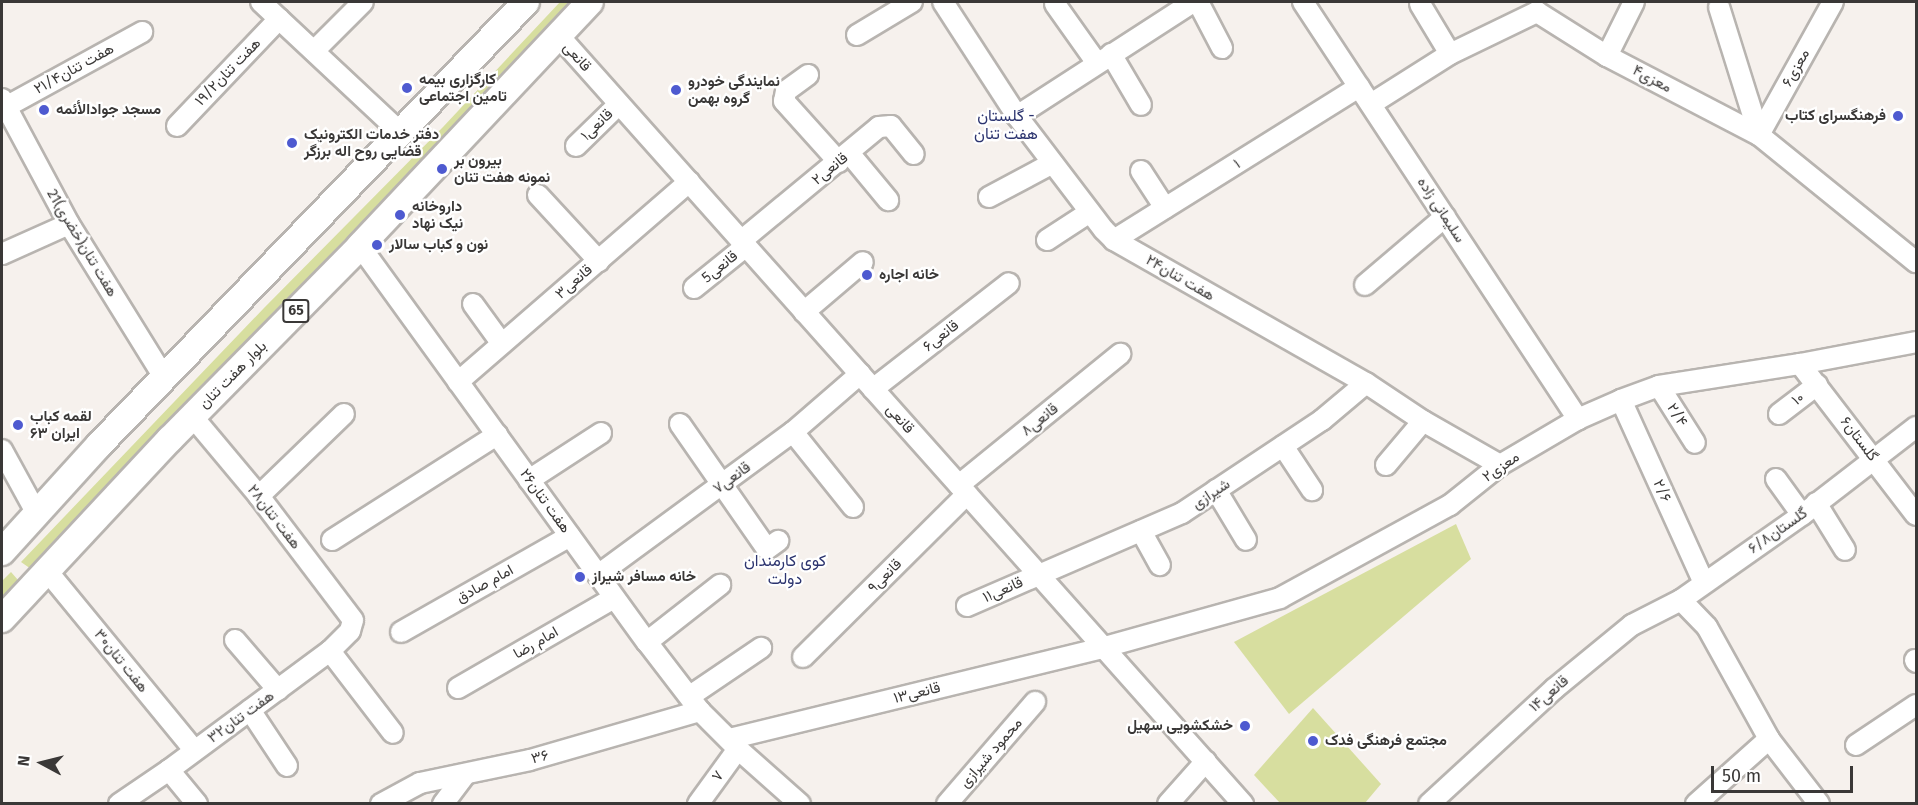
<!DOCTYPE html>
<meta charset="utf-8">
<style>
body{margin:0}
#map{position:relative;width:1918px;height:805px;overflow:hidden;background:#f6f1ed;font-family:"Fira Sans",Vazirmatn,sans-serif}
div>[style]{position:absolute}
.green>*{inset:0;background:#d7de9f}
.roads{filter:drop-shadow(2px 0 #b8b4b0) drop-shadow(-2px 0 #b8b4b0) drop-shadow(0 2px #b8b4b0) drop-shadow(0 -2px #b8b4b0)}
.minor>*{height:20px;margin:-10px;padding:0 10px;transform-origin:10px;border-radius:10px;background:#fff}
.major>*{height:26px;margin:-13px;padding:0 13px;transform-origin:13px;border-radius:13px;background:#fff}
.dots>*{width:16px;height:16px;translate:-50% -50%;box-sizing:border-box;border:3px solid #fff;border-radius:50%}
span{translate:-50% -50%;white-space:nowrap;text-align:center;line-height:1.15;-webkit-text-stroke:4.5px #fff;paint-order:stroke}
.shield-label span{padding:2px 4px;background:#fff;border:2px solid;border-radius:4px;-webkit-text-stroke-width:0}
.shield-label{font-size:14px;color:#3a3837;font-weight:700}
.street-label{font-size:15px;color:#3a3837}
.poi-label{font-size:15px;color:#3a3837;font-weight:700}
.left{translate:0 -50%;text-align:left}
.right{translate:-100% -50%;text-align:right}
.neighbourhood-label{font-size:16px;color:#2c346f}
.frame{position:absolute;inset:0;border:3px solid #3a3837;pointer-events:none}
.north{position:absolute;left:12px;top:733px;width:60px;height:60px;-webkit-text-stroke:4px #fff;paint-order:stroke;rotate:277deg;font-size:16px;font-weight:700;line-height:24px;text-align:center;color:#3a3837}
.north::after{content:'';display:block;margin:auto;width:21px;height:27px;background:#3a3837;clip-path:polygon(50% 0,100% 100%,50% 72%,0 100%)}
.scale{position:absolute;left:1711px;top:766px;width:142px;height:27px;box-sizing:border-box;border:3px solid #3a3837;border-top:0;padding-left:8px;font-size:18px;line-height:21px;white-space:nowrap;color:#3a3837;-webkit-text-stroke:4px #fff;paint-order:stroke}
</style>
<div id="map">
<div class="green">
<i style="clip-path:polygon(560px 2px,575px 2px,368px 218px,213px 374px,31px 569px,21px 562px,264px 308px,443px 127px)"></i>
<i style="clip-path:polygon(1456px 524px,1471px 559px,1289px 714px,1234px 642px)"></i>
<i style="clip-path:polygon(11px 572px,18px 580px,2px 597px,2px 581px)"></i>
<i style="clip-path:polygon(1313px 708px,1381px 784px,1365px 803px,1280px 803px,1254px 775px)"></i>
</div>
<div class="roads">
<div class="minor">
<i style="left:261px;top:2px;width:190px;rotate:43.1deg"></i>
<i style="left:943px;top:2px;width:136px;rotate:57deg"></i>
<i style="left:1017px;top:116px;width:143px;rotate:52.7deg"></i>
<i style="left:1104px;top:230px;width:14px;rotate:45deg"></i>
<i style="left:1114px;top:240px;width:290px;rotate:29.6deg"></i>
<i style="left:1366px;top:383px;width:69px;rotate:33.7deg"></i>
<i style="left:1423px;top:421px;width:89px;rotate:29.7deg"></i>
<i style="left:1198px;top:2px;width:52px;rotate:62.4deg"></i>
<i style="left:1303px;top:2px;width:500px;rotate:56.6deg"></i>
<i style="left:1055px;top:4px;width:72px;rotate:54.6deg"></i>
<i style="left:1420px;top:4px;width:58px;rotate:59deg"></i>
<i style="left:1719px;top:7px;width:134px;rotate:72.6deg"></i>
<i style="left:558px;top:35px;width:1030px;rotate:48.31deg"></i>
<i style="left:857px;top:35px;width:64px;rotate:-31deg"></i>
<i style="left:314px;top:51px;width:69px;rotate:-45deg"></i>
<i style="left:1111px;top:54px;width:59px;rotate:59.5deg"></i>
<i style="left:1607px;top:56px;width:60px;rotate:-63.4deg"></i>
<i style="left:808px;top:75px;width:27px;rotate:144deg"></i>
<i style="left:786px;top:91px;width:10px;rotate:101deg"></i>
<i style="left:784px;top:101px;width:82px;rotate:48deg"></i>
<i style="left:2px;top:99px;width:142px;rotate:61.8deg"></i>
<i style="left:69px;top:224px;width:180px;rotate:58.2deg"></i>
<i style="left:1371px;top:104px;width:93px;rotate:-32.3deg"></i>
<i style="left:1450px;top:54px;width:97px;rotate:-25.8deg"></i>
<i style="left:1537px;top:12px;width:83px;rotate:32.2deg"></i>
<i style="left:1607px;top:56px;width:171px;rotate:27.5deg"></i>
<i style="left:1759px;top:135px;width:202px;rotate:39deg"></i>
<i style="left:2px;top:109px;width:160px;rotate:-28.8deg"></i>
<i style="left:1017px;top:116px;width:210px;rotate:-32.9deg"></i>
<i style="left:177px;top:126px;width:148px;rotate:-46.4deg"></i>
<i style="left:1759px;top:135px;width:152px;rotate:-60.9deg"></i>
<i style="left:576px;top:146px;width:60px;rotate:-44.3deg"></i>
<i style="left:850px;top:154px;width:60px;rotate:50.4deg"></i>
<i style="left:1141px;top:171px;width:44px;rotate:57deg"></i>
<i style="left:538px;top:195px;width:90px;rotate:47.3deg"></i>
<i style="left:989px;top:197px;width:72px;rotate:-28deg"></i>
<i style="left:1047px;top:240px;width:51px;rotate:-33.1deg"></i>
<i style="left:1114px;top:240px;width:289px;rotate:-32deg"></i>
<i style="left:741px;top:241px;width:179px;rotate:-39.6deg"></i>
<i style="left:879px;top:127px;width:12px;rotate:-5deg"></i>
<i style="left:891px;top:126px;width:36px;rotate:51deg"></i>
<i style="left:360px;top:246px;width:489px;rotate:54.1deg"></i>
<i style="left:647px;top:642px;width:87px;rotate:52.5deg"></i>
<i style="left:700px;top:711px;width:54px;rotate:45deg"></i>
<i style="left:738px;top:749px;width:83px;rotate:41.6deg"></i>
<i style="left:2px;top:254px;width:73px;rotate:-24.1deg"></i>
<i style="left:1365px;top:285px;width:105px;rotate:-40.4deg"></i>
<i style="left:694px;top:288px;width:67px;rotate:-38.9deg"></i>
<i style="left:473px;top:304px;width:49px;rotate:54.1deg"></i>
<i style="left:804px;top:312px;width:77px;rotate:-40.3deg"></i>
<i style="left:1800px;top:364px;width:190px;rotate:52.5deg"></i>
<i style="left:458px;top:382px;width:306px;rotate:-40.9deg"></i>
<i style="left:1659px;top:386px;width:67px;rotate:57.7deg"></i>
<i style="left:873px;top:389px;width:172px;rotate:-37.9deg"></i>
<i style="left:1621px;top:400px;width:201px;rotate:65.6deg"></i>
<i style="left:1779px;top:414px;width:48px;rotate:-37.3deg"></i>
<i style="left:680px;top:424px;width:152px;rotate:55.2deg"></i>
<i style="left:767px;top:549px;width:14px;rotate:-36deg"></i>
<i style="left:793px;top:432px;width:96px;rotate:51.3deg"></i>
<i style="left:1283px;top:446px;width:53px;rotate:56.6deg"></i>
<i style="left:2px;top:450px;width:73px;rotate:61.3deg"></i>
<i style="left:1386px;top:465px;width:57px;rotate:-49.9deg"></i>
<i style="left:1776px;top:479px;width:44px;rotate:54.2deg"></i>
<i style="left:529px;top:480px;width:86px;rotate:-33.1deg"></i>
<i style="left:959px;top:485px;width:208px;rotate:-39.1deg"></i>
<i style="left:1216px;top:490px;width:58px;rotate:59deg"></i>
<i style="left:259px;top:496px;width:118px;rotate:-44deg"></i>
<i style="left:1816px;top:503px;width:55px;rotate:58.3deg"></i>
<i style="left:1141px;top:531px;width:39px;rotate:61deg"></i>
<i style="left:332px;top:540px;width:196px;rotate:-32.5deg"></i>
<i style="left:48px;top:572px;width:230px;rotate:50.6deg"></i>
<i style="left:598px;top:575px;width:242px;rotate:-36.3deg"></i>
<i style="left:793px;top:432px;width:89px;rotate:-40.9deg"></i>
<i style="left:1681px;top:600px;width:37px;rotate:46deg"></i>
<i style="left:1707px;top:627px;width:128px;rotate:61deg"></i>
<i style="left:1769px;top:739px;width:82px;rotate:52.4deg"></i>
<i style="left:967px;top:606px;width:234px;rotate:-23.4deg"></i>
<i style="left:1182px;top:513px;width:168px;rotate:-33.6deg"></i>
<i style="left:1322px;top:420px;width:57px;rotate:-40.1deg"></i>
<i style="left:401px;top:632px;width:194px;rotate:-29.6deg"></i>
<i style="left:235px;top:640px;width:66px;rotate:49.3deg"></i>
<i style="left:647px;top:642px;width:93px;rotate:-38deg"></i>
<i style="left:330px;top:651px;width:103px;rotate:52.5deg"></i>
<i style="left:803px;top:657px;width:231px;rotate:-44.8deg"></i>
<i style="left:1915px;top:660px;width:2px;rotate:63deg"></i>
<i style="left:458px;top:688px;width:180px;rotate:-30deg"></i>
<i style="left:690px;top:696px;width:86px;rotate:-34.1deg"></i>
<i style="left:250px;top:710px;width:67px;rotate:56.5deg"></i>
<i style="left:729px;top:739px;width:387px;rotate:-13.7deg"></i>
<i style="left:1105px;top:647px;width:182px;rotate:-15.6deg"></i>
<i style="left:1280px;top:598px;width:194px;rotate:-28.7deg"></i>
<i style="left:1450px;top:505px;width:64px;rotate:-38.7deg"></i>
<i style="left:1500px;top:465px;width:91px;rotate:-30.5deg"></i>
<i style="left:1578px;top:419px;width:47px;rotate:-23.8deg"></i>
<i style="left:1621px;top:400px;width:40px;rotate:-20.2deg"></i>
<i style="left:1659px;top:386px;width:143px;rotate:-8.9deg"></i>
<i style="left:1800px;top:364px;width:118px;rotate:-10.7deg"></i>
<i style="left:1856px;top:745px;width:72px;rotate:-33.7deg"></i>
<i style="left:169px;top:770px;width:44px;rotate:50.5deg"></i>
<i style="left:119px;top:804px;width:60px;rotate:-34.2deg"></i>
<i style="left:169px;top:770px;width:200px;rotate:-36.5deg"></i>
<i style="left:330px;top:651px;width:28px;rotate:-45deg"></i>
<i style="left:350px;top:631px;width:11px;rotate:-75deg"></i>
<i style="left:353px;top:620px;width:156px;rotate:-127.2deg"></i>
<i style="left:259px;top:496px;width:104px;rotate:-129.9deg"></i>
<i style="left:381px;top:804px;width:44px;rotate:-28.3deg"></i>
<i style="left:420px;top:783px;width:112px;rotate:-11.8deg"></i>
<i style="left:530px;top:760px;width:177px;rotate:-16.1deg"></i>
<i style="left:443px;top:804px;width:36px;rotate:-53deg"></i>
<i style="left:698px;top:804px;width:68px;rotate:-54deg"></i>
<i style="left:947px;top:804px;width:135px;rotate:-49.2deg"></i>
<i style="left:1168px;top:804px;width:57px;rotate:-48.5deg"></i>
<i style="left:1429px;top:804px;width:170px;rotate:-42.6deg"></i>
<i style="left:1554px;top:689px;width:101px;rotate:-39.4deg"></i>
<i style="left:1632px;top:625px;width:55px;rotate:-27deg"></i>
<i style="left:1681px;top:600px;width:148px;rotate:-35.1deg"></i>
<i style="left:1802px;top:515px;width:144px;rotate:-37.7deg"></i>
<i style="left:1696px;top:804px;width:98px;rotate:-41.7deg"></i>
</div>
<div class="major">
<i style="left:2px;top:552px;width:144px;rotate:-47.8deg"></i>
<i style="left:99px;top:445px;width:615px;rotate:-46.05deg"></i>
<i style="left:2px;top:619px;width:246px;rotate:-47deg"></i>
<i style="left:170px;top:439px;width:271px;rotate:-45.4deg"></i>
<i style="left:360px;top:246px;width:335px;rotate:-46.7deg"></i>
</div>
</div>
<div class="dots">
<i style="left:407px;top:88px;background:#4e5ad0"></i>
<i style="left:676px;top:90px;background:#4e5ad0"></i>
<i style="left:44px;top:110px;background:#4e5ad0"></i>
<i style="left:1898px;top:116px;background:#4e5ad0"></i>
<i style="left:292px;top:143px;background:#4e5ad0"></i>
<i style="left:442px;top:169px;background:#4e5ad0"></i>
<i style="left:400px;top:215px;background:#4e5ad0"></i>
<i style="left:377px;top:245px;background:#4e5ad0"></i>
<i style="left:867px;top:275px;background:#4e5ad0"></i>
<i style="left:18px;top:425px;background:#4e5ad0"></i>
<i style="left:580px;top:577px;background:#4e5ad0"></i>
<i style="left:1245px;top:726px;background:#4e5ad0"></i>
<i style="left:1313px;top:741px;background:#4e5ad0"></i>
</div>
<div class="shield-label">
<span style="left:296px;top:311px">65</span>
</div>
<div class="street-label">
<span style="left:577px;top:57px;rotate:48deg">قانعی</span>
<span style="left:1796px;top:68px;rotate:-61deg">۶معزی</span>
<span style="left:74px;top:69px;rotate:-29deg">۲۱/۴هفت تنان</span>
<span style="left:228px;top:72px;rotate:-46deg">هفت تنان۱۹/۲</span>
<span style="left:1652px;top:79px;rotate:28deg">۴معزی</span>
<span style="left:597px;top:125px;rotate:-44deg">۱قانعی</span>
<span style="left:1237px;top:164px;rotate:-32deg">۱</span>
<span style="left:830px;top:169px;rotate:-39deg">۲قانعی</span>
<span style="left:1441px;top:210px;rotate:57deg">سلیمانی زاده</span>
<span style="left:82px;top:243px;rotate:59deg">21هفت تنان(خضری)</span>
<span style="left:720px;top:267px;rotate:-39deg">5قانعی</span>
<span style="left:1180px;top:278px;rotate:30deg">هفت تنان۲۴</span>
<span style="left:574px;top:282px;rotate:-41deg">۳قانعی</span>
<span style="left:941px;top:336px;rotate:-38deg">۶قانعی</span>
<span style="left:233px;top:375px;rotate:-45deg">بلوار هفت تنان</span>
<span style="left:1798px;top:399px;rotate:-38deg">۱۰</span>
<span style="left:1677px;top:415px;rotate:58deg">۲/۴</span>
<span style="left:900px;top:419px;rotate:48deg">قانعی</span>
<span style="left:1040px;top:420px;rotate:-39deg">۸قانعی</span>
<span style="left:1859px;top:439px;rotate:53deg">گلستان۶</span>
<span style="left:1501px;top:467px;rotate:-35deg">۲معزی</span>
<span style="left:732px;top:478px;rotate:-36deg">۷قانعی</span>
<span style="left:1662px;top:491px;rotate:66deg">۲/۶</span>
<span style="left:1211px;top:494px;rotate:-33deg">شیرازی</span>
<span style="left:545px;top:501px;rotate:54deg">هفت تنان۲۶</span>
<span style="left:274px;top:517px;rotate:52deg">هفت تنان۲۸</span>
<span style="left:1778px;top:531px;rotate:-35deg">۶/۸گلستان</span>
<span style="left:885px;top:576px;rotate:-45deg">۹قانعی</span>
<span style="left:485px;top:584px;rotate:-29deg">امام صادق</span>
<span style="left:1003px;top:590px;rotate:-24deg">۱۱قانعی</span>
<span style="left:536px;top:643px;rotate:-30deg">امام رضا</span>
<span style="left:121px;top:661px;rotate:51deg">هفت تنان۳۰</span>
<span style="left:917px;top:693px;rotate:-14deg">۱۳قانعی</span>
<span style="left:1549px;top:694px;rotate:-41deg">۱۴قانعی</span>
<span style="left:241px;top:717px;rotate:-36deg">هفت تنان۳۲</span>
<span style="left:991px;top:753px;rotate:-49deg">محمود شیرازی</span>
<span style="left:540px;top:757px;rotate:-15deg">۳۶</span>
<span style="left:718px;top:776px;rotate:-54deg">۷</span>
</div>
<div class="poi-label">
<span class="left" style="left:419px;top:88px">کارگزاری بیمه<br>تامین اجتماعی</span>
<span class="left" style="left:688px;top:90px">نمایندگی خودرو<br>گروه بهمن</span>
<span class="left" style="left:56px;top:110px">مسجد جوادالأئمه</span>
<span class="right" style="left:1886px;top:116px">فرهنگسرای کتاب</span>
<span class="left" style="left:304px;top:143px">دفتر خدمات الکترونیک<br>قضایی روح اله برزگر</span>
<span class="left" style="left:454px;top:169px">بیرون بر<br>نمونه هفت تنان</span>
<span class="left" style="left:412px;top:215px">داروخانه<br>نیک نهاد</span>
<span class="left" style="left:389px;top:245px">نون و کباب سالار</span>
<span class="left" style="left:879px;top:275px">خانه اجاره</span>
<span class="left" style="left:30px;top:425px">لقمه کباب<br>ایران ۶۳</span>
<span class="left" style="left:592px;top:577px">خانه مسافر شیراز</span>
<span class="right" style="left:1233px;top:726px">خشکشویی سهیل</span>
<span class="left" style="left:1325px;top:741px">مجتمع فرهنگی فدک</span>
</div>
<div class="neighbourhood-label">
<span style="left:1006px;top:125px">گلستان -<br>هفت تنان</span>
<span style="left:785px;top:570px">کوی کارمندان<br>دولت</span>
</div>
<div class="frame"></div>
<div class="north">N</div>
<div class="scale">50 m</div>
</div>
